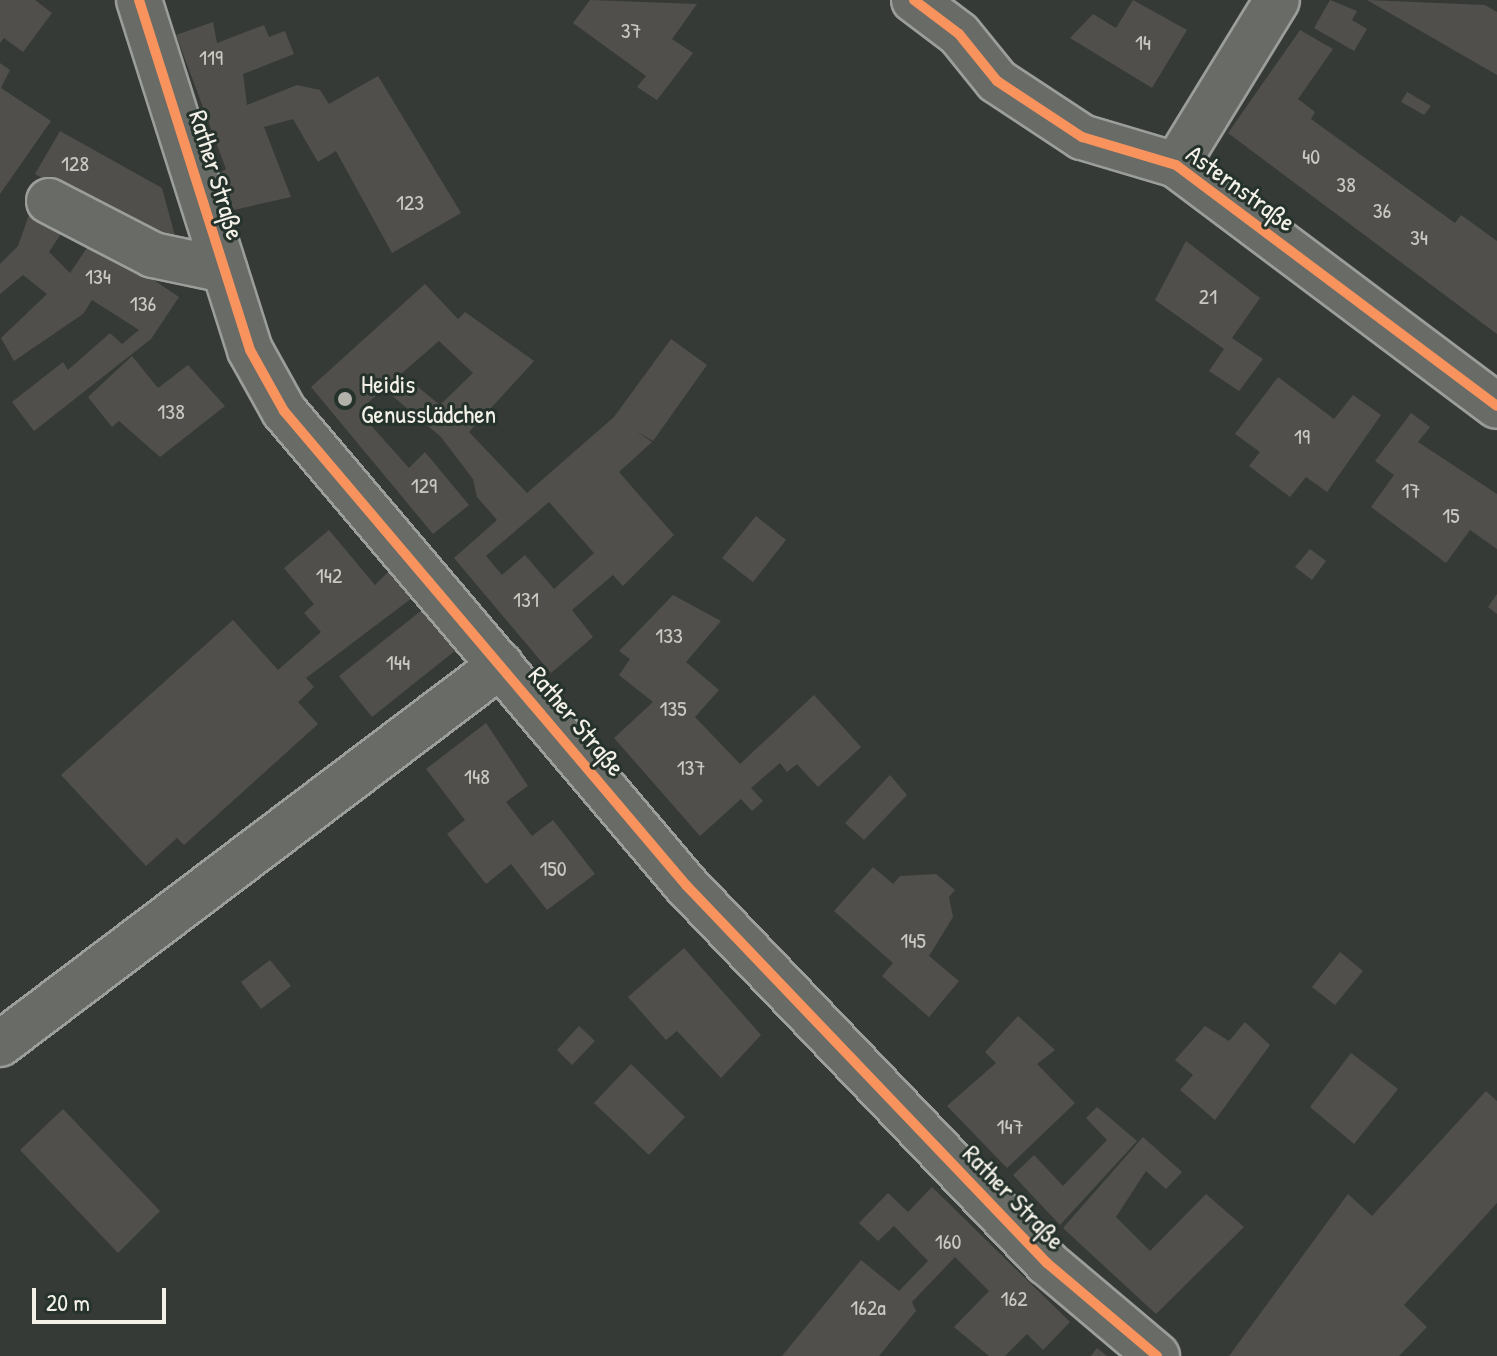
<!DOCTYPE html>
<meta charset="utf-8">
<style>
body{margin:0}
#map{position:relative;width:1497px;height:1356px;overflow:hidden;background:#363a37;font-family:"Patrick Hand",sans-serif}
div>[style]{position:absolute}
.building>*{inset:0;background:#504f4c}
.roads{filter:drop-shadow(2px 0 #9c9e9b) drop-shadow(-2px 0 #9c9e9b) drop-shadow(0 2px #9c9e9b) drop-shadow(0 -2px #9c9e9b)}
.minor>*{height:44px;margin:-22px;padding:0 22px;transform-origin:22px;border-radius:22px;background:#686b66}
.cycleway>*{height:10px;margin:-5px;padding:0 5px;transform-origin:5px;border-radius:5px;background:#f8935d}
.dots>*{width:22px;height:22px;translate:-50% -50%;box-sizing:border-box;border:4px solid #26332d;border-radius:50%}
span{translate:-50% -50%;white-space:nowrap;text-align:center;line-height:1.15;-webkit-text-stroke:6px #26332d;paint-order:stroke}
.number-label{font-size:22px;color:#cbc8c1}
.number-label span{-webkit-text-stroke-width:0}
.street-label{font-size:26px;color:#f4f1e8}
.poi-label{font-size:26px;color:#f4f1e8}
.left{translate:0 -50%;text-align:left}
.scale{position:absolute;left:32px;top:1288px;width:134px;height:36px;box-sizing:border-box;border:4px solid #f4f1e8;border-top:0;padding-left:10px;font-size:24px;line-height:28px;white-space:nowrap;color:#f4f1e8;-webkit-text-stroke:6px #26332d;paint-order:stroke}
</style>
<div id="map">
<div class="building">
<i style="clip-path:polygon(0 0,35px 0,52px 13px,23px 52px,4px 38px,0 43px)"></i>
<i style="clip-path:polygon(590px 0,697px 4px,672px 39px,693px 53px,657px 100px,637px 87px,646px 76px,573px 23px)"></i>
<i style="clip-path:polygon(1133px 0,1187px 30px,1152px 88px,1070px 38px,1093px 14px,1116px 28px)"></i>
<i style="clip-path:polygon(1330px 0,1357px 11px,1352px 20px,1367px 29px,1354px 51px,1314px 28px)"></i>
<i style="clip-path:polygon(1367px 0,1485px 5px,1497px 12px,1497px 75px)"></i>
<i style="clip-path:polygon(213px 22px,217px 43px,264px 25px,269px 37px,285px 31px,294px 54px,243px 74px,247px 105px,297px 85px,320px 90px,329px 104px,378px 76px,461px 213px,392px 253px,336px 151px,318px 162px,293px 119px,264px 127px,291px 197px,229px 211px,220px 173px,226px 169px,176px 35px)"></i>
<i style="clip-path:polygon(1300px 30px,1333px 49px,1298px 99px,1315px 112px,1311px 119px,1455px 223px,1461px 215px,1497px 241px,1497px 334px,1228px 133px)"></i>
<i style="clip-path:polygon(0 63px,10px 70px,1px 88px,51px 121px,0 194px)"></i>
<i style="clip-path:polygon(1407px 92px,1431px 106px,1424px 115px,1401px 102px)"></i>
<i style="clip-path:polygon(60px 131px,162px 188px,175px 236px,156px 242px,35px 174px)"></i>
<i style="clip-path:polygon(30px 212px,68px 223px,49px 252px,70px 273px,93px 239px,179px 297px,151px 339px,34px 431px,12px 402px,63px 362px,68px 370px,110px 333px,122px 344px,139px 330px,92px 300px,83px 314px,14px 361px,1px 338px,47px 294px,23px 275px,0 294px,0 264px,18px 246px)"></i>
<i style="clip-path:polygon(1186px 241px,1260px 298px,1232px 338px,1263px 359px,1239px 391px,1209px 371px,1224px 349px,1155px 300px)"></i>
<i style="clip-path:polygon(evenodd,425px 284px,458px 319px,465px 312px,534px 361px,469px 432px,527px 493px,614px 417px,671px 339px,707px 365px,653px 441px,636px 431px,652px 442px,619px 472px,674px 535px,623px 586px,613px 575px,572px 610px,593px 637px,551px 673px,454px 558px,497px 520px,477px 497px,473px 479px,441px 437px,389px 393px,407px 378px,440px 405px,473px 373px,439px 341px,364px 406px,373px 417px,368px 422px,409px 468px,425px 452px,469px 505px,433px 534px,311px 387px,425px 284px,549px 502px,594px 553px,554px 589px,525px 555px,502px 575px,486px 556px,549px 502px)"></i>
<i style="clip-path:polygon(132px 356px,158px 388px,188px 365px,225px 406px,160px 457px,119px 421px,112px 427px,88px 397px)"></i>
<i style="clip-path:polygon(1278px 377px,1334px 419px,1353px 395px,1381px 415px,1327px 492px,1306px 477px,1290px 497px,1249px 466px,1260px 452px,1235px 434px)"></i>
<i style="clip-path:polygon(1411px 413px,1430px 427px,1418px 442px,1497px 494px,1497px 549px,1470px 530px,1446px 563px,1371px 507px,1394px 475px,1375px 461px)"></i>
<i style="clip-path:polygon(756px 516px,786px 540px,753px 582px,722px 558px)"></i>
<i style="clip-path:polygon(329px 530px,375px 585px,389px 571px,412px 598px,306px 678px,314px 687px,298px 702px,318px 724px,184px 845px,177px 838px,146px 866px,61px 775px,233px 620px,278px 670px,321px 632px,304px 613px,314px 604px,284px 568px)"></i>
<i style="clip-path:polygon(1310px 549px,1326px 561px,1312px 580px,1295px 567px)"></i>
<i style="clip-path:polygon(1497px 594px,1497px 614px,1488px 607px)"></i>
<i style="clip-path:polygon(673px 595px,721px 621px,686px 662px,719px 690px,695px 717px,740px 764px,814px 695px,861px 747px,818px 787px,797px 764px,787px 772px,780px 763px,751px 788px,763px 801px,752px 811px,741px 799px,700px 836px,614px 738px,653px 702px,619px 675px,630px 659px,619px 651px)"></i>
<i style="clip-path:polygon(422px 610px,456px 650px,372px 717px,339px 676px)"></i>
<i style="clip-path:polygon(486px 723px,528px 786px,506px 802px,532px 836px,553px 820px,595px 874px,547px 910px,511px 864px,486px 884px,447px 834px,465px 820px,426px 769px)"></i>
<i style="clip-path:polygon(890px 775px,907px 795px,864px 840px,845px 823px)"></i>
<i style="clip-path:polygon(873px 867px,893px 884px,900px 876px,936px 874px,955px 890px,949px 897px,953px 917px,929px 956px,959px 981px,929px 1017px,882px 976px,893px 963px,834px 911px)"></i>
<i style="clip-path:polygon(684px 948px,761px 1035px,721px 1078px,677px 1031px,666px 1040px,628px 997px)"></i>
<i style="clip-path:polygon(1340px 952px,1363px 971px,1335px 1005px,1312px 987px)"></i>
<i style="clip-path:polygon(270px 960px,291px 986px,261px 1009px,241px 982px)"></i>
<i style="clip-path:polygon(1018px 1016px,1055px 1050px,1037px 1064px,1075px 1103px,1007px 1168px,947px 1106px,996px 1063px,985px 1052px)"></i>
<i style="clip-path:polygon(1245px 1022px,1270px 1045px,1215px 1120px,1180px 1090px,1193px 1075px,1175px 1060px,1205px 1026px,1229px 1041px)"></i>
<i style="clip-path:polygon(579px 1026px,595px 1041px,572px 1065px,557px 1050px)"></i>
<i style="clip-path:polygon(1351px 1053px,1398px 1089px,1354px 1144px,1310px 1107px)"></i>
<i style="clip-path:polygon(631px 1064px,685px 1117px,649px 1155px,594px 1103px)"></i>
<i style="clip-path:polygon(1486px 1091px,1497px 1101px,1497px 1203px,1404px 1305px,1427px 1327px,1399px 1356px,1229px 1356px,1348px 1194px,1372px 1216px)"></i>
<i style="clip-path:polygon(1097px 1107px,1137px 1141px,1060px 1225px,1013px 1175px,1034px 1155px,1063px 1186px,1107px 1140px,1086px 1118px)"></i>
<i style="clip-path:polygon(63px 1109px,160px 1211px,118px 1253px,20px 1150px)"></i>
<i style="clip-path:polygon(1143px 1137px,1182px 1172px,1166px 1189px,1146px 1171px,1116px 1217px,1150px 1251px,1206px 1194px,1244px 1227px,1156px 1314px,1063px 1228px)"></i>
<i style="clip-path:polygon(932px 1187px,1070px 1322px,1043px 1350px,1027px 1334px,1005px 1356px,989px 1356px,954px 1327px,989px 1291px,955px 1257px,912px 1302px,916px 1311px,879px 1356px,782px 1356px,861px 1260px,899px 1291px,928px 1261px,894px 1226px,878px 1241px,859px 1223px,888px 1193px,908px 1212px)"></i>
<i style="clip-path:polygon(1097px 1348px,1107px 1356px,1091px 1356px)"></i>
</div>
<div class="roads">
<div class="minor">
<i style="left:139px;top:0;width:367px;rotate:72.4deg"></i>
<i style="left:250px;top:350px;width:70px;rotate:60.9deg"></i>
<i style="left:284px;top:411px;width:622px;rotate:49.7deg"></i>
<i style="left:686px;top:885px;width:523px;rotate:46.32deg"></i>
<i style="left:1047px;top:1263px;width:144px;rotate:40.2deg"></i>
<i style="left:914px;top:0;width:56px;rotate:37.1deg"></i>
<i style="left:959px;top:34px;width:60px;rotate:51deg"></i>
<i style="left:997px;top:81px;width:102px;rotate:33.4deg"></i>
<i style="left:1082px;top:137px;width:98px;rotate:16.6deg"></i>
<i style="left:1176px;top:165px;width:401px;rotate:36.9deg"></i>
<i style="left:1176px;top:165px;width:193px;rotate:-58.5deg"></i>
<i style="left:49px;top:201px;width:117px;rotate:27.4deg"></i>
<i style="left:153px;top:255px;width:73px;rotate:11.9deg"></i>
<i style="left:0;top:1044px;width:628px;rotate:-37.11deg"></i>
</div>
</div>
<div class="cycleway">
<i style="left:139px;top:0;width:367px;rotate:72.4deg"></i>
<i style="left:250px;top:350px;width:70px;rotate:60.9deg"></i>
<i style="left:284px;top:411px;width:622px;rotate:49.7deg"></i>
<i style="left:686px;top:885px;width:523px;rotate:46.32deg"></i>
<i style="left:1047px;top:1263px;width:144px;rotate:40.2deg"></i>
<i style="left:914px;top:0;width:56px;rotate:37.1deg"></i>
<i style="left:959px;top:34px;width:60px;rotate:51deg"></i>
<i style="left:997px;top:81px;width:102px;rotate:33.4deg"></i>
<i style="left:1082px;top:137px;width:98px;rotate:16.6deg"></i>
<i style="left:1176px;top:165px;width:401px;rotate:36.9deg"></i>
</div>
<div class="dots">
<i style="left:345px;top:399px;background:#b2b1aa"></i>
</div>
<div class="number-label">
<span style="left:631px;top:31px">37</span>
<span style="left:1143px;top:43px">14</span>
<span style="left:211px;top:58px">119</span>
<span style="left:1311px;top:157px">40</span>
<span style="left:75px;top:164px">128</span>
<span style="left:1346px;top:185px">38</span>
<span style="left:410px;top:203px">123</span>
<span style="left:1382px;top:211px">36</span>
<span style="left:1419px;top:238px">34</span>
<span style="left:98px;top:277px">134</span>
<span style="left:1208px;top:297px">21</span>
<span style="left:143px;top:304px">136</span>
<span style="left:171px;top:412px">138</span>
<span style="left:1302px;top:437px">19</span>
<span style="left:424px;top:486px">129</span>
<span style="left:1411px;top:491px">17</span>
<span style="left:1451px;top:516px">15</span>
<span style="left:329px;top:576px">142</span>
<span style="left:526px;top:600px">131</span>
<span style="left:669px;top:636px">133</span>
<span style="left:398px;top:663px">144</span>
<span style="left:673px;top:709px">135</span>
<span style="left:691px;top:768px">137</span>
<span style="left:477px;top:777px">148</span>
<span style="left:553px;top:869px">150</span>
<span style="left:913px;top:941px">145</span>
<span style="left:1010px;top:1127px">147</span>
<span style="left:948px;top:1242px">160</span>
<span style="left:1014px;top:1299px">162</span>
<span style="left:868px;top:1308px">162a</span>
</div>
<div class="street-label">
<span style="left:217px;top:175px;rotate:73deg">Rather Straße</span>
<span style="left:1241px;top:188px;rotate:36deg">Asternstraße</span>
<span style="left:577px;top:721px;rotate:50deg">Rather Straße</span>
<span style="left:1014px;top:1197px;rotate:46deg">Rather Straße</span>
</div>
<div class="poi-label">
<span class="left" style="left:361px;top:399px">Heidis<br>Genusslädchen</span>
</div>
<div class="scale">20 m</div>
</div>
